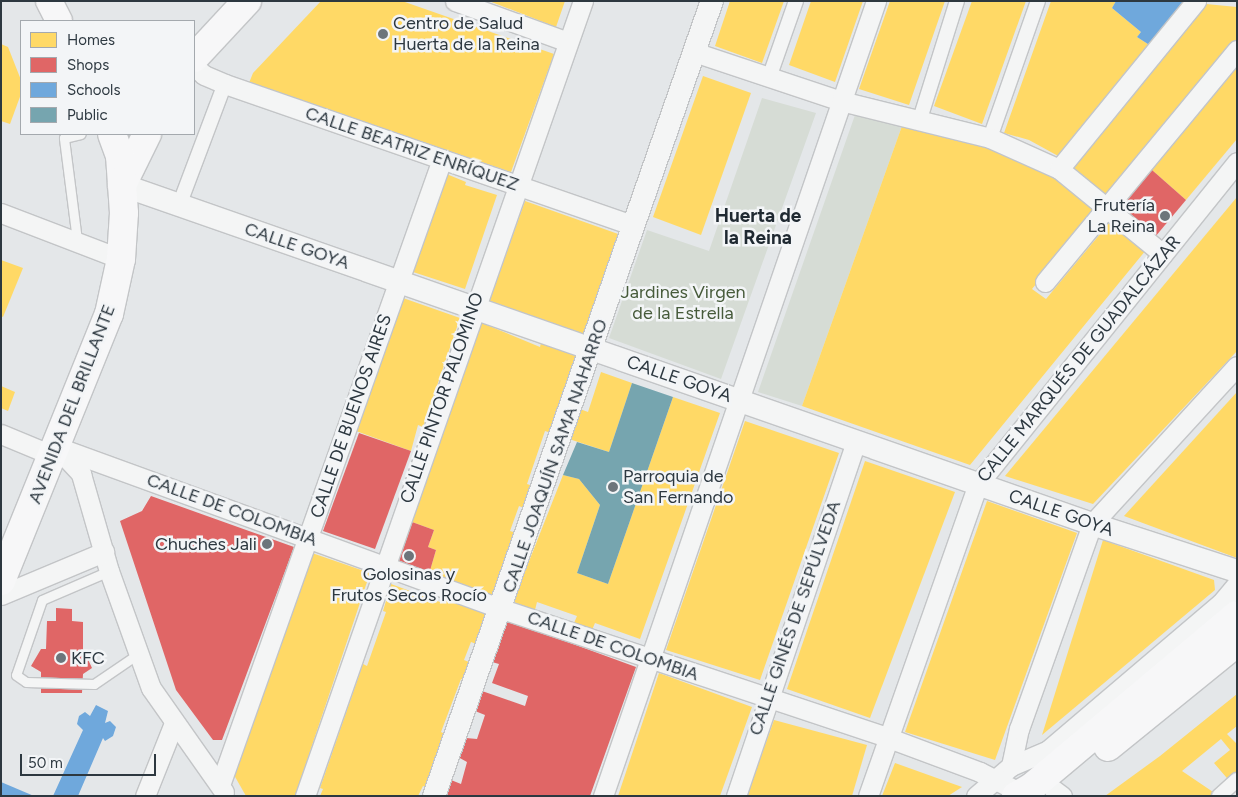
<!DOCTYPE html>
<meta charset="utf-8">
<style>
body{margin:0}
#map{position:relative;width:1238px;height:797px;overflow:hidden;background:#e4e7e9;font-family:Figtree,sans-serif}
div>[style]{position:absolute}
.green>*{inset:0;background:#d6dcd5}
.homes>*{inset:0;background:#ffd966}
.shops>*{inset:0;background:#e06666}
.schools>*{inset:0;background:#6fa8dc}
.public>*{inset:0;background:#76a5af}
.roads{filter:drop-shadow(1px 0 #c3c5c7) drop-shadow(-1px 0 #c3c5c7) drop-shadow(0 1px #c3c5c7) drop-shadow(0 -1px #c3c5c7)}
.service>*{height:9px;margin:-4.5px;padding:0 4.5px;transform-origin:4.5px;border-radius:4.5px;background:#f4f5f5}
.pedestrian>*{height:14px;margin:-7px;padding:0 7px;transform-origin:7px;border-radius:7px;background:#f4f5f5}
.minor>*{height:19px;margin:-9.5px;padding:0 9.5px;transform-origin:9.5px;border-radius:9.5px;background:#f4f5f5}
.tertiary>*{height:22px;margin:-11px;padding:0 11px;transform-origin:11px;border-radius:11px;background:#f4f5f5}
.secondary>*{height:26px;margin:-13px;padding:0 13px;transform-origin:13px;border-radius:13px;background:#f7f7f8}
.primary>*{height:28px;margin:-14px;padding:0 14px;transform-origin:14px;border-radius:14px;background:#f7f7f8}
.dots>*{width:14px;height:14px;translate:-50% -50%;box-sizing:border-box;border:2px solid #f3f5f7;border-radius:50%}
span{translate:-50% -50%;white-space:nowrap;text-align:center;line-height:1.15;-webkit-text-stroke:5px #f3f5f7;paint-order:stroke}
.poi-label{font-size:18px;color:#2d3840}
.left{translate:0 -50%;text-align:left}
.right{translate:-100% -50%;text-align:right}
.street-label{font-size:18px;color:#2d3840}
.park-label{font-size:18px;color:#475b3b}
.neighbourhood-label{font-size:19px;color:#1f2931;font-weight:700}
.frame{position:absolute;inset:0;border:2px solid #2d3840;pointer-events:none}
.legend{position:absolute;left:20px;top:20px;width:175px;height:115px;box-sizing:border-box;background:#f3f5f7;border:1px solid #a4a9ae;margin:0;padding:6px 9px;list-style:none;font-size:15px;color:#2d3840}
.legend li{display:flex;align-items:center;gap:10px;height:25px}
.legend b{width:25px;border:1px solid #a4a9ae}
.scale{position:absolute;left:20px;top:754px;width:136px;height:22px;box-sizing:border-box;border:2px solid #2d3840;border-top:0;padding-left:6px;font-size:15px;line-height:18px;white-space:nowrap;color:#2d3840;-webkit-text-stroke:4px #f3f5f7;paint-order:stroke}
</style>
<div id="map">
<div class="green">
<i style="clip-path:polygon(762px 98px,816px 113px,721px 379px,609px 338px,647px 230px,709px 251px)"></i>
<i style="clip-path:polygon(855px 115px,902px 126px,802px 406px,758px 392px)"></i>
</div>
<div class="homes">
<i style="clip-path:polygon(321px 1px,402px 1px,554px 54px,511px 172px,249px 83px,253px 73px)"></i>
<i style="clip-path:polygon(489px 1px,565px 1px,556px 27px)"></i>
<i style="clip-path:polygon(730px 1px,784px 1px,762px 63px,715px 46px)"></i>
<i style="clip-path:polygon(811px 1px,863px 1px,835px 82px,789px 65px)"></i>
<i style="clip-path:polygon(890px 1px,945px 1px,909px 105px,859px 89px)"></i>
<i style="clip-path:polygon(972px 1px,1026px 1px,982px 124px,934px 106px)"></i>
<i style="clip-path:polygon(1051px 1px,1116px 1px,1112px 8px,1141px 32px,1137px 37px,1151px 46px,1060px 157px,1029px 140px,1004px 133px)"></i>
<i style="clip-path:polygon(1206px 4px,1237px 7px,1237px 40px,1107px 198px,1071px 167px)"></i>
<i style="clip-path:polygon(1px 44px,8px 47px,21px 80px,21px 94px,10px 124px,1px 121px)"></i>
<i style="clip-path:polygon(1237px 67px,1237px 139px,1186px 200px,1152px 170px)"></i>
<i style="clip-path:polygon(703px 76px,751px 93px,701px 235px,653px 217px)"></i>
<i style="clip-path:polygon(902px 126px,1019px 154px,1048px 170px,1097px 210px,1032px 289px,1046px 299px,1110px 222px,1146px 250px,970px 465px,802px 406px)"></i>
<i style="clip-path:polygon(444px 173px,466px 182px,465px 185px,497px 195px,465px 289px,410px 271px)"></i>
<i style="clip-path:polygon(1237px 197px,1237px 351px,1093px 504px,1005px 476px)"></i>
<i style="clip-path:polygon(525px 201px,621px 235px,585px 337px,489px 303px)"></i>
<i style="clip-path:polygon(1px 260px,23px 268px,3px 317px,1px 316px)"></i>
<i style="clip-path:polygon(403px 298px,460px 318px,423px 427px,418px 425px,411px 451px,356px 431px)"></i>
<i style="clip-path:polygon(482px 323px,540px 347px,541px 343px,581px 356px,554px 434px,545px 431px,527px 484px,536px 487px,528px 510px,519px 506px,510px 531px,520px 534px,497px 599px,429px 574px,436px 550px,428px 547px,434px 530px,412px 522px)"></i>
<i style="clip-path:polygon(601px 372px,632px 383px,609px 452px,569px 439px,580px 409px,588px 412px)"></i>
<i style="clip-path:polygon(1px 386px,15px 392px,8px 411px,1px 408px)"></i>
<i style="clip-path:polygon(1237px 392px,1237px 558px,1124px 516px)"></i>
<i style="clip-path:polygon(673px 397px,720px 413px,640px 639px,595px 623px,592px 630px,574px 623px,577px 616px,537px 602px,535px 610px,513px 602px,563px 475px,579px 479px,600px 505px,577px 573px,608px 584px)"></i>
<i style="clip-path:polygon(745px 421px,839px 453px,760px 680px,666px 650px)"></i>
<i style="clip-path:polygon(865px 461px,955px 492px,870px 718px,787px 689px)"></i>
<i style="clip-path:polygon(987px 501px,1077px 533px,995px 760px,905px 732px)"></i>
<i style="clip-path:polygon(1103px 540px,1214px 580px,1215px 590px,1042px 735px)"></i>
<i style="clip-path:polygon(312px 553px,370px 573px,295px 796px,246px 796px,234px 775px)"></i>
<i style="clip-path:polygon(391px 584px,440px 602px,442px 598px,490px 615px,479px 645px,471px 642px,464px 660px,474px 664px,467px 682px,461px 679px,441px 732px,448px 736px,430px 789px,423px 786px,418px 796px,320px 796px,323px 789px,320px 788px,363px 664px,367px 666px,386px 612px,383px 611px)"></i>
<i style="clip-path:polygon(659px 673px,752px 707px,720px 796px,618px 796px)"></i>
<i style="clip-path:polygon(1237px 694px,1237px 726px,1227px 734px,1237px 744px,1237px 780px,1232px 784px,1214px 763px,1230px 750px,1221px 739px,1182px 771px,1219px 796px,1105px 796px,1160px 756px)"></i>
<i style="clip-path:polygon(774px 720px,867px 745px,852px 796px,747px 796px)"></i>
<i style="clip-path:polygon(895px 763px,962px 787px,948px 796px,882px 796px)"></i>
</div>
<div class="shops">
<i style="clip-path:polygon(1152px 170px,1186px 200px,1155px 237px,1122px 206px)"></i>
<i style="clip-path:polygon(359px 433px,411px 451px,375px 549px,323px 531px)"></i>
<i style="clip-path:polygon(151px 496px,294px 547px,222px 740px,213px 740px,176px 690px,120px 521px,142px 511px)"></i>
<i style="clip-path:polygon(412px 522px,434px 530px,428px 547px,436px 550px,429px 574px,398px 562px)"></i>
<i style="clip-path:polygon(56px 608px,72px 609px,72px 621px,83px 622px,83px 649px,92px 668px,83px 674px,82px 693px,41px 693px,41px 672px,31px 666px,41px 649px,46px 649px,47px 621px,56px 621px)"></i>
<i style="clip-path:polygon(507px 620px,636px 667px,590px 796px,445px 796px,451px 780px,461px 784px,467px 762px,458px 757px,466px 738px,477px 739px,485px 715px,475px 711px,482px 691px,525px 706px,528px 696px,492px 683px,499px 664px,492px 662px)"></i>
</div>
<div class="schools">
<i style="clip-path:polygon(1116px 1px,1184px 1px,1151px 46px,1137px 37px,1141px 32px,1112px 8px)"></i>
<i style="clip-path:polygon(96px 705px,108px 711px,105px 723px,110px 721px,116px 727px,113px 736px,105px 741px,103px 738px,78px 796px,53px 796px,83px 730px,77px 724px,79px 716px,85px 712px,90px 716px)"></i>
<i style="clip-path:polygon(1px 782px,34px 796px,1px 796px)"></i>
</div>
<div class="public">
<i style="clip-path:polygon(632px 383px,673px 397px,608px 584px,577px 573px,600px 505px,579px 479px,563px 475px,577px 442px,609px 452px)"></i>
</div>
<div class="roads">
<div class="service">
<i style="left:77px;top:240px;width:103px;rotate:-97.3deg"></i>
<i style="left:64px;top:138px;width:17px;rotate:-13deg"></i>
<i style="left:109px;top:571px;width:73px;rotate:156.6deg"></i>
<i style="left:42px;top:600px;width:79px;rotate:109.1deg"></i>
<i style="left:16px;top:675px;width:12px;rotate:35deg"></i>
<i style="left:26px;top:682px;width:68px;rotate:1.7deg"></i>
<i style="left:94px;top:684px;width:53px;rotate:-34.3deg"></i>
</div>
<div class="pedestrian">
<i style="left:769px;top:78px;width:82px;rotate:-70.7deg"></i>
<i style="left:920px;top:119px;width:124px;rotate:-72.6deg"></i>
<i style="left:990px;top:138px;width:145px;rotate:-70.7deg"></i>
<i style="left:183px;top:195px;width:111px;rotate:-69.4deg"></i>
<i style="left:1219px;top:796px;width:24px;rotate:-42deg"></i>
</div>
<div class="minor">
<i style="left:455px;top:1px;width:120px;rotate:19.9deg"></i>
<i style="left:694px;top:52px;width:155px;rotate:18.4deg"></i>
<i style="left:841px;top:101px;width:154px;rotate:13.9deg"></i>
<i style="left:990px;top:138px;width:76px;rotate:24.2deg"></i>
<i style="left:1059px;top:169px;width:134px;rotate:39.3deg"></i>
<i style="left:194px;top:66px;width:13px;rotate:42deg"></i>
<i style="left:204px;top:75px;width:23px;rotate:23deg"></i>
<i style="left:225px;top:84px;width:433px;rotate:19.1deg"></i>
<i style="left:1059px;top:169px;width:217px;rotate:-50.8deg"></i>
<i style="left:1px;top:213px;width:129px;rotate:21deg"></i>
<i style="left:1045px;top:282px;width:301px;rotate:-50.4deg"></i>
<i style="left:1px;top:434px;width:57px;rotate:22.5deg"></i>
<i style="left:57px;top:447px;width:474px;rotate:20deg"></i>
<i style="left:502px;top:609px;width:408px;rotate:18.4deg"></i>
<i style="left:889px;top:738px;width:97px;rotate:20.5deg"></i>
<i style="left:980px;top:772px;width:53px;rotate:27.1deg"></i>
<i style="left:59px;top:450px;width:33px;rotate:47deg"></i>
<i style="left:81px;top:474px;width:101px;rotate:73.9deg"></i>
<i style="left:109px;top:571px;width:124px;rotate:70.3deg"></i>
<i style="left:151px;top:688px;width:127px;rotate:54.9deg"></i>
<i style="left:1px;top:595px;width:112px;rotate:-22.7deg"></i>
<i style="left:1011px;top:766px;width:39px;rotate:-23deg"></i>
<i style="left:1047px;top:751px;width:228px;rotate:-40.4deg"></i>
<i style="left:1221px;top:603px;width:25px;rotate:-50deg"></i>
<i style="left:220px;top:785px;width:664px;rotate:-70.47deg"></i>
<i style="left:1054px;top:790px;width:10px;rotate:37deg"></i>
<i style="left:145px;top:796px;width:79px;rotate:-68.3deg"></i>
<i style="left:305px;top:796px;width:842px;rotate:-70.73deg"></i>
<i style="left:603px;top:796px;width:841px;rotate:-71.05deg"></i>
<i style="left:736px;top:796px;width:375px;rotate:-71.3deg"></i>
<i style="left:868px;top:796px;width:331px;rotate:-70.6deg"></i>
<i style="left:978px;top:484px;width:413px;rotate:-51.2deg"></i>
<i style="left:976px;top:796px;width:46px;rotate:-40.6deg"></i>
<i style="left:1011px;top:766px;width:38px;rotate:-78deg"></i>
<i style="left:1019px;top:729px;width:218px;rotate:-70.4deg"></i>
<i style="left:1092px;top:524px;width:214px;rotate:-47.5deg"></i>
</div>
<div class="tertiary">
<i style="left:122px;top:185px;width:1028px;rotate:19.26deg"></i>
<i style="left:1092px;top:524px;width:152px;rotate:18deg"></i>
<i style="left:434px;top:796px;width:842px;rotate:-70.73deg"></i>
</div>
<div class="secondary">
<i style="left:49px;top:1px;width:22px;rotate:63deg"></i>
</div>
<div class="primary">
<i style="left:194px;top:58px;width:78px;rotate:-47.1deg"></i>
<i style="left:122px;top:185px;width:57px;rotate:-63.9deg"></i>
<i style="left:1px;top:581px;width:288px;rotate:-68deg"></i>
<i style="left:109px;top:314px;width:56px;rotate:-77.7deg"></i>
<i style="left:121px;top:259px;width:46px;rotate:-86.3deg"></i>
<i style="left:124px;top:213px;width:57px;rotate:-94deg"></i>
<i style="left:120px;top:156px;width:23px;rotate:-110deg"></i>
<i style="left:1108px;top:747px;width:166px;rotate:-39.1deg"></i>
<i style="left:1016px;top:796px;width:20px;rotate:-30deg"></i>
<i style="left:1033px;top:786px;width:266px;rotate:-40deg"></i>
</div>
</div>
<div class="dots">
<i style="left:383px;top:34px;background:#6d757b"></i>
<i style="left:1165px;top:216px;background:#6d757b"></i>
<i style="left:613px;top:487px;background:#6d757b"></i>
<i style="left:267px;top:544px;background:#6d757b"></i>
<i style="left:409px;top:556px;background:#6d757b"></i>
<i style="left:61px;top:658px;background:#6d757b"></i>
</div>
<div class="poi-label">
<span class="left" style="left:393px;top:34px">Centro de Salud<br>Huerta de la Reina</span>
<span class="right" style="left:1155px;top:216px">Frutería<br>La Reina</span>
<span class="left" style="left:623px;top:487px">Parroquia de<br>San Fernando</span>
<span class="right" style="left:257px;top:544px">Chuches Jali</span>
<span style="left:409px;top:585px">Golosinas y<br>Frutos Secos Rocío</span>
<span class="left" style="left:71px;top:658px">KFC</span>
</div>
<div class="street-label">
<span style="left:412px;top:149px;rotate:19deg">CALLE BEATRIZ ENRÍQUEZ</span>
<span style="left:297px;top:246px;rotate:19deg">CALLE GOYA</span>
<span style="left:1079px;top:359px;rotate:-51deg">CALLE MARQUÉS DE GUADALCÁZAR</span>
<span style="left:679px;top:379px;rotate:19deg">CALLE GOYA</span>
<span style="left:442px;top:398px;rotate:-71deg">CALLE PINTOR PALOMINO</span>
<span style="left:72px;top:404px;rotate:-69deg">AVENIDA DEL BRILLANTE</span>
<span style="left:351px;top:416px;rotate:-71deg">CALLE DE BUENOS AIRES</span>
<span style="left:555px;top:456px;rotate:-71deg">CALLE JOAQUÍN SAMA NAHARRO</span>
<span style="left:232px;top:510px;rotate:20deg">CALLE DE COLOMBIA</span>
<span style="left:1061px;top:513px;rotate:19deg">CALLE GOYA</span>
<span style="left:795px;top:618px;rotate:-71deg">CALLE GINÉS DE SEPÚLVEDA</span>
<span style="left:613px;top:646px;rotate:19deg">CALLE DE COLOMBIA</span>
</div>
<div class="park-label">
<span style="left:683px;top:303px">Jardines Virgen<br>de la Estrella</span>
</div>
<div class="neighbourhood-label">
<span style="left:758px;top:227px">Huerta de<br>la Reina</span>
</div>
<div class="frame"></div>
<ul class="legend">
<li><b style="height:14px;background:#ffd966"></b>Homes</li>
<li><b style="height:14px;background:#e06666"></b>Shops</li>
<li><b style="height:14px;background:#6fa8dc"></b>Schools</li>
<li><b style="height:14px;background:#76a5af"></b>Public</li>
</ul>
<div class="scale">50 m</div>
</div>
